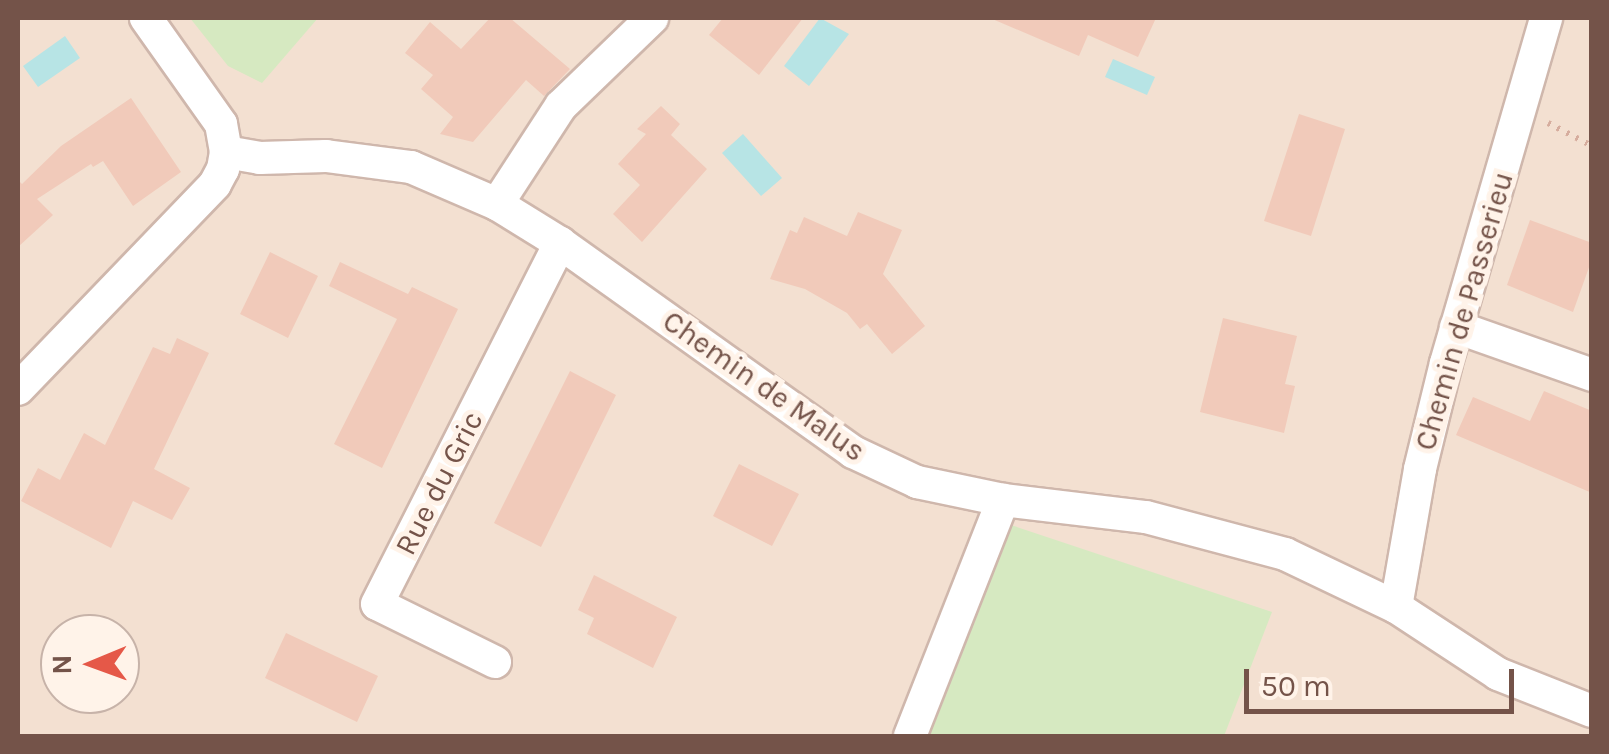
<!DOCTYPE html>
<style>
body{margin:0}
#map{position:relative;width:1609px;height:754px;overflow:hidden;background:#fcefe3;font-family:Karla,sans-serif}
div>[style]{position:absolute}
.residential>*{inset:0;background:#f3e0d1}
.green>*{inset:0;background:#d6e9c1}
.water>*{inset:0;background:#b7e4e5}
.building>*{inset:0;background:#f1caba}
.path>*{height:6px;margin-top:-3px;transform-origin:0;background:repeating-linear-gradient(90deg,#d6ad9e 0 2.5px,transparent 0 10.5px)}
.roads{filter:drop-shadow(2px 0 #cfb7ac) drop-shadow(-2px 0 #cfb7ac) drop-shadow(0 2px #cfb7ac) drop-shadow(0 -2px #cfb7ac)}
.minor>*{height:32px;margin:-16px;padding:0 16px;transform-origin:16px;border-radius:16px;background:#fff}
span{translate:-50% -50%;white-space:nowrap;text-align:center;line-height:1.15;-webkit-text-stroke:10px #fff3e9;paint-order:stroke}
.street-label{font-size:30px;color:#745349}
.frame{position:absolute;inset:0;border:20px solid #745349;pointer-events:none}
.north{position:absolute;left:40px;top:614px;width:100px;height:100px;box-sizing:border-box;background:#fff3e9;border:2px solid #c7b3a9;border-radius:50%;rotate:269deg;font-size:28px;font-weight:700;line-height:40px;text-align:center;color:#745349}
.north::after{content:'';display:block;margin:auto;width:35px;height:45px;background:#e55848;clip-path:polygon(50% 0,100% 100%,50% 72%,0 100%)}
.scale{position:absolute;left:1244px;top:669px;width:270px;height:45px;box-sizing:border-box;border:5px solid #745349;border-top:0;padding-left:12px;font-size:30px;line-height:35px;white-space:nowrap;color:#745349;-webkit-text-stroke:8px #fff3e9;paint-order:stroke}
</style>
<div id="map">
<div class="residential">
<i style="clip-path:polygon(evenodd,18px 18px,1591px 18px,1591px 736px,18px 736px,18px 18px,60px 634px,120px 634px,120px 694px,60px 694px,60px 634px)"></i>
</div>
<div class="green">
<i style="clip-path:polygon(190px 18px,318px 18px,262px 83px,228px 66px)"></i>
<i style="clip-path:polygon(1011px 525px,1272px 612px,1224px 736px,922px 736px)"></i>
</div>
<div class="water">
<i style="clip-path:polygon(820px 18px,849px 34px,809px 86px,784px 66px)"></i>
<i style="clip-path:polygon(65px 36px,80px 58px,38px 87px,23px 66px)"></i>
<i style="clip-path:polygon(1113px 59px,1155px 77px,1147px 95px,1105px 77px)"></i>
<i style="clip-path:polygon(743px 134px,782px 178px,761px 196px,722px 153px)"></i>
</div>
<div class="building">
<i style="clip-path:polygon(490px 18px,510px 18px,570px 69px,544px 96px,526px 80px,473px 142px,440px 134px,453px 117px,421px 89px,433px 75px,405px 53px,430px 22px,461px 49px)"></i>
<i style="clip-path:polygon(723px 18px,803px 18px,759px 75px,709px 35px)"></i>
<i style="clip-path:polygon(990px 18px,1156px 18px,1138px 57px,1088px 35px,1079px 56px)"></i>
<i style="clip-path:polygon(131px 98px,181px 172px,133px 206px,103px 161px,93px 167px,91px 164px,37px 199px,53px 215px,18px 247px,18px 180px,22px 184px,61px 146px)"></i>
<i style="clip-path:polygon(661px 106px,680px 124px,671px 135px,707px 169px,642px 242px,613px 214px,640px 185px,618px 164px,646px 134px,637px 129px)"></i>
<i style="clip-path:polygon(1299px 114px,1345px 129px,1311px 236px,1264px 221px)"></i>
<i style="clip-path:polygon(858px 212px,902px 230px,883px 274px,925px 326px,892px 354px,867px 324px,860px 329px,847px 313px,805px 289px,770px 279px,790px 230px,797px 233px,804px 217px,847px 236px)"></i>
<i style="clip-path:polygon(1530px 220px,1592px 243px,1592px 259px,1573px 312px,1507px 285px)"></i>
<i style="clip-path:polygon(270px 252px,318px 276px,288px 338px,240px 314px)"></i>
<i style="clip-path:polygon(340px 262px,408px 294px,412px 287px,458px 309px,382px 468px,334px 444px,397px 319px,329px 286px)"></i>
<i style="clip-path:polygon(1223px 318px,1297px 336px,1285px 384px,1295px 386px,1284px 433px,1200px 412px)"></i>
<i style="clip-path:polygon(177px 338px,209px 353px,154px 469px,190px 488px,172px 520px,133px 501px,111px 548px,21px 501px,38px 468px,60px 480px,84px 433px,105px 445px,153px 347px,170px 354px)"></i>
<i style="clip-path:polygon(570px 371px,616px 395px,541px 547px,494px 523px)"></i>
<i style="clip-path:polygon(1544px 391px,1592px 411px,1592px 493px,1456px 435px,1473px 397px,1530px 421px)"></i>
<i style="clip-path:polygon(739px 464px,799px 494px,772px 546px,713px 516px)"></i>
<i style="clip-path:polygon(594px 575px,677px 617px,653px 668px,587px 634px,594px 618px,578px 610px)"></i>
<i style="clip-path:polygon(286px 633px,378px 676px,357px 722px,265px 678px)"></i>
</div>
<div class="path">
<i style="left:1548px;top:123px;width:50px;rotate:27.6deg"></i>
</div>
<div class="roads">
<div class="minor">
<i style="left:226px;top:152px;width:35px;rotate:10deg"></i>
<i style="left:260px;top:158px;width:66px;rotate:-1.7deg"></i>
<i style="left:326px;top:156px;width:86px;rotate:7.4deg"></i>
<i style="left:411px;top:167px;width:94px;rotate:23.3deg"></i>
<i style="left:497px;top:204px;width:74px;rotate:31.8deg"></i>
<i style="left:560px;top:243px;width:360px;rotate:35.5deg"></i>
<i style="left:853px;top:452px;width:71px;rotate:25.1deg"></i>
<i style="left:917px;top:482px;width:88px;rotate:11.8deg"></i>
<i style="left:1003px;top:500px;width:144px;rotate:6.8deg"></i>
<i style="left:1146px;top:517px;width:144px;rotate:14.9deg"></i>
<i style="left:1285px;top:554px;width:123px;rotate:25.5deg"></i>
<i style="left:1396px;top:607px;width:122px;rotate:33.3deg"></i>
<i style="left:1498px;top:674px;width:101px;rotate:21.5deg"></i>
<i style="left:497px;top:204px;width:117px;rotate:-56.9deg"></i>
<i style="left:561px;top:106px;width:127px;rotate:-44deg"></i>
<i style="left:1456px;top:327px;width:144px;rotate:19.4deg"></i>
<i style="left:18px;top:389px;width:284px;rotate:-46.1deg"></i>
<i style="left:215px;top:184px;width:17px;rotate:-62deg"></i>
<i style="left:223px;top:169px;width:17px;rotate:-80deg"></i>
<i style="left:226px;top:152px;width:28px;rotate:-100deg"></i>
<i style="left:221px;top:124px;width:130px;rotate:-125.3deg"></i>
<i style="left:1396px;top:607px;width:140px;rotate:-80.1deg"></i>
<i style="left:1420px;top:469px;width:109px;rotate:-76.2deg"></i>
<i style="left:1446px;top:363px;width:359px;rotate:-73.8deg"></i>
<i style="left:495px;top:662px;width:131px;rotate:-153.8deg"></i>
<i style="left:377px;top:604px;width:405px;rotate:-63.1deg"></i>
<i style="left:910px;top:736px;width:254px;rotate:-68.5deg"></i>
</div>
</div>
<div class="street-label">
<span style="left:1464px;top:311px;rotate:-74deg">Chemin de Passerieu</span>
<span style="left:764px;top:386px;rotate:35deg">Chemin de Malus</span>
<span style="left:439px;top:483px;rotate:-63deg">Rue du Gric</span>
</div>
<div class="frame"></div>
<div class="north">N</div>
<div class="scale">50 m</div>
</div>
